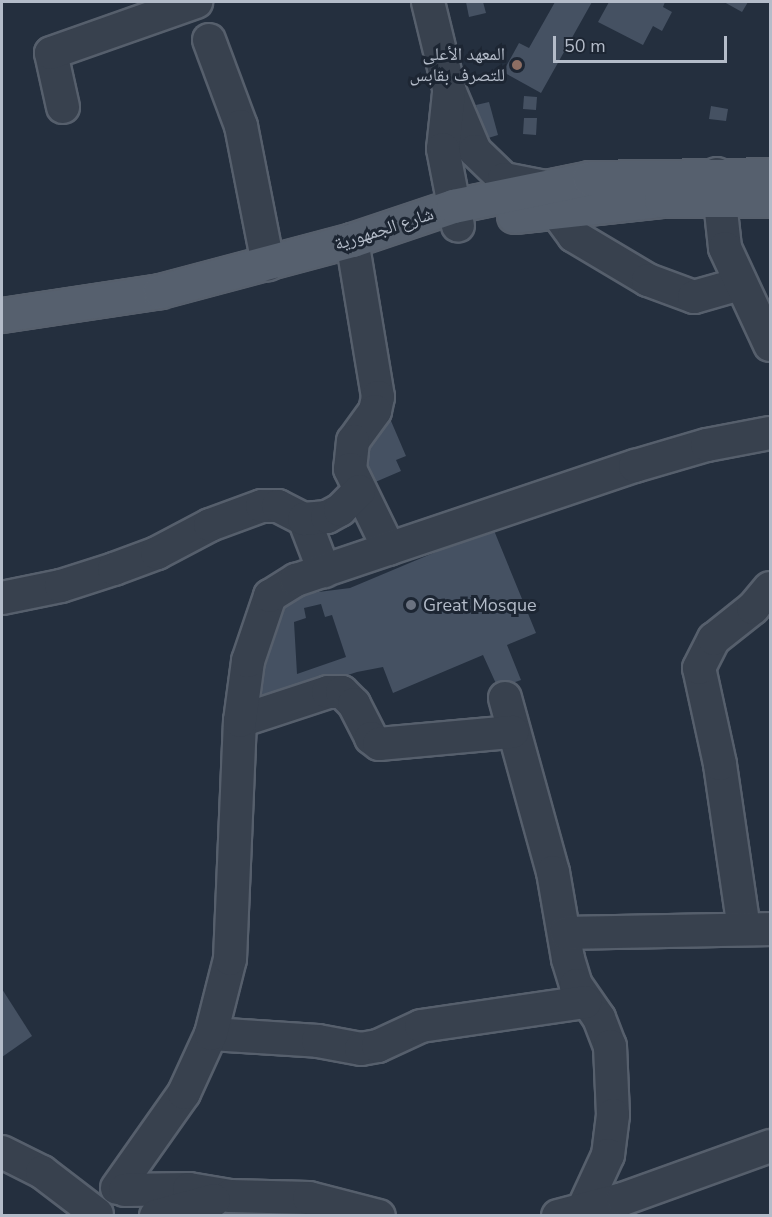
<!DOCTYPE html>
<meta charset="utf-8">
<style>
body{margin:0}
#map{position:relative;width:772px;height:1217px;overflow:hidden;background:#242f3e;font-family:"Nunito Sans","Noto Naskh Arabic",sans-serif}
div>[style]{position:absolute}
.building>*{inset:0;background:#455162}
.roads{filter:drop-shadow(2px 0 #565f6c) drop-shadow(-2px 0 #565f6c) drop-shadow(0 2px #565f6c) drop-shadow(0 -2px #565f6c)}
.minor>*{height:32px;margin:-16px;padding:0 16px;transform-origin:16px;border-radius:16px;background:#38414e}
.major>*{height:33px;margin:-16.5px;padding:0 16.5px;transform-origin:16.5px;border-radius:16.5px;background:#56606e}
.dots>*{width:16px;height:16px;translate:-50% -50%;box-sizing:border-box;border:3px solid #1d2633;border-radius:50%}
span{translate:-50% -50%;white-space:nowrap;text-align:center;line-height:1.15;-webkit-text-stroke:6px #1d2633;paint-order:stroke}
.poi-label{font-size:18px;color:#b4bcc9}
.right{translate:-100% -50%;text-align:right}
.left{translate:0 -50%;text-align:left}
.street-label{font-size:18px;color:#b4bcc9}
.frame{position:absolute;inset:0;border:3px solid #b4bcc9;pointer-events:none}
.scale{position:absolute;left:553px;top:36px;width:174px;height:27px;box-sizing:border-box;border:3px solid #b4bcc9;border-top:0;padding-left:8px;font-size:18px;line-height:21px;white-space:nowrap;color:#b4bcc9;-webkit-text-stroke:4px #1d2633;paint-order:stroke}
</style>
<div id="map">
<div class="building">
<i style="clip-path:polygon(466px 2px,483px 2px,486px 13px,469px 17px)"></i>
<i style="clip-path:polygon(555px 2px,592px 2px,541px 93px,503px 72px,519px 43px,529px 48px)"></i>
<i style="clip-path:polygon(609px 2px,665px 2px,663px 7px,672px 12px,662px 31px,653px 26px,643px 45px,598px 22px)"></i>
<i style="clip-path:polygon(724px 2px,748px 2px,742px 12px)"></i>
<i style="clip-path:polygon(524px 96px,537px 97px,536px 110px,523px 109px)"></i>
<i style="clip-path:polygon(489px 102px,498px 135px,485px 139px,476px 105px)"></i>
<i style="clip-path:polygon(711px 106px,728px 109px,726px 121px,709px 119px)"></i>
<i style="clip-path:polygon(524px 118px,537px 118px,536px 135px,523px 134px)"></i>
<i style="clip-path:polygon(388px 414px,406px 456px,396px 460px,401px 471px,373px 483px,357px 451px)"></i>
<i style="clip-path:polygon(evenodd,493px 528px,536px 633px,507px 645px,521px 680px,498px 688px,483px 655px,393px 693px,383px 667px,357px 672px,284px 696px,247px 702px,287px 596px,350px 588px,493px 528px,321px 604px,325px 617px,332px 615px,346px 657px,297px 674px,294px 622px,306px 618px,304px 608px,321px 604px)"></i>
<i style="clip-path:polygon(2px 989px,32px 1036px,2px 1057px)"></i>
</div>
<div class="roads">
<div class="minor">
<i style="left:428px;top:2px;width:93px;rotate:76.3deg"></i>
<i style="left:450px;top:92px;width:64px;rotate:67deg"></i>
<i style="left:475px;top:151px;width:40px;rotate:44deg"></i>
<i style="left:504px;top:179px;width:47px;rotate:11.1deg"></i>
<i style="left:550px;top:188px;width:23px;rotate:77deg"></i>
<i style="left:555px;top:210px;width:32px;rotate:54deg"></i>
<i style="left:574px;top:236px;width:86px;rotate:30.7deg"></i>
<i style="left:648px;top:280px;width:49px;rotate:20.3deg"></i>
<i style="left:694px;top:297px;width:48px;rotate:-15.8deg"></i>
<i style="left:209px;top:40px;width:92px;rotate:69.6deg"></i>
<i style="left:241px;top:126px;width:141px;rotate:78.9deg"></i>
<i style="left:449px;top:93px;width:56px;rotate:96.1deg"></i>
<i style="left:443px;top:149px;width:78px;rotate:79deg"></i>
<i style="left:63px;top:107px;width:55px;rotate:-102.5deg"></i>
<i style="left:51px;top:53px;width:154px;rotate:-19.4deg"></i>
<i style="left:717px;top:174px;width:74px;rotate:83.8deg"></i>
<i style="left:725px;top:248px;width:107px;rotate:65.1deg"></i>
<i style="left:352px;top:240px;width:159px;rotate:80.6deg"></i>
<i style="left:378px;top:397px;width:14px;rotate:102deg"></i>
<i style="left:375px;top:411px;width:37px;rotate:126deg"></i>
<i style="left:353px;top:441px;width:28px;rotate:96deg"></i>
<i style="left:350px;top:469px;width:89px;rotate:64deg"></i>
<i style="left:304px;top:519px;width:56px;rotate:69deg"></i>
<i style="left:2px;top:598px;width:60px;rotate:-11.5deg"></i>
<i style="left:61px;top:586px;width:56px;rotate:-17.8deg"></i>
<i style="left:114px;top:569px;width:46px;rotate:-20.4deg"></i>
<i style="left:157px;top:553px;width:60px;rotate:-27.8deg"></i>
<i style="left:210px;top:525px;width:55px;rotate:-20.1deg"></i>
<i style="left:262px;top:506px;width:16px"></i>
<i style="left:278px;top:506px;width:29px;rotate:27deg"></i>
<i style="left:304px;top:519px;width:23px;rotate:-5deg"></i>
<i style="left:327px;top:517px;width:15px;rotate:-28deg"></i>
<i style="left:340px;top:510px;width:27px;rotate:-45deg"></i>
<i style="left:505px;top:698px;width:180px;rotate:74.6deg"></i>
<i style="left:553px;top:872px;width:88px;rotate:80.2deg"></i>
<i style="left:568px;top:959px;width:27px;rotate:73deg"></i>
<i style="left:576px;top:985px;width:40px;rotate:55.1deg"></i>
<i style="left:599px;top:1018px;width:30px;rotate:69deg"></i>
<i style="left:610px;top:1046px;width:69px;rotate:87.5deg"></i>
<i style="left:613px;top:1115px;width:40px;rotate:97.1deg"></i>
<i style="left:608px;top:1155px;width:60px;rotate:114.8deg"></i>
<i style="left:240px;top:721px;width:93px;rotate:-18.2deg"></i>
<i style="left:328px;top:692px;width:14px"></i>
<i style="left:342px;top:692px;width:17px;rotate:45deg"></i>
<i style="left:354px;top:704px;width:38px;rotate:63deg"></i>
<i style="left:371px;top:738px;width:10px;rotate:37deg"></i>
<i style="left:379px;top:744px;width:134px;rotate:-5.2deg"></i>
<i style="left:744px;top:929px;width:167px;rotate:-98.3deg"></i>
<i style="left:720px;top:764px;width:98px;rotate:-102.3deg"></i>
<i style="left:699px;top:668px;width:33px;rotate:-63deg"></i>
<i style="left:714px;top:639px;width:50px;rotate:-38.5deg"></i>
<i style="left:753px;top:608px;width:26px;rotate:-50deg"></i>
<i style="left:566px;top:933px;width:204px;rotate:-1.1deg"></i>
<i style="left:211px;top:1034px;width:107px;rotate:3.7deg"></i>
<i style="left:318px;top:1041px;width:44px;rotate:10.5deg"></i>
<i style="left:361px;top:1049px;width:17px;rotate:-10deg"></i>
<i style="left:378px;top:1046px;width:47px;rotate:-24.9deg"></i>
<i style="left:421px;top:1026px;width:166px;rotate:-8.3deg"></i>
<i style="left:2px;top:1152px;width:45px;rotate:26.6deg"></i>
<i style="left:42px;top:1172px;width:69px;rotate:37.4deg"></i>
<i style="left:117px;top:1188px;width:116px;rotate:-54.8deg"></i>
<i style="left:184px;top:1093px;width:65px;rotate:-65.4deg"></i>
<i style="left:211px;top:1034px;width:77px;rotate:-75.8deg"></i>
<i style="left:230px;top:959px;width:238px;rotate:-87.6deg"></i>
<i style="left:240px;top:721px;width:61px;rotate:-82.4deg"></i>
<i style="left:248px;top:661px;width:69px;rotate:-71.3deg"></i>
<i style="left:270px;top:596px;width:31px;rotate:-32deg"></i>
<i style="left:296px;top:580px;width:358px;rotate:-18.6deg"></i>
<i style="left:635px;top:466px;width:75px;rotate:-16.3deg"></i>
<i style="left:707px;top:445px;width:64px;rotate:-10.8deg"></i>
<i style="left:125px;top:1190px;width:64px;rotate:-0.9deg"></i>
<i style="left:189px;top:1189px;width:42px;rotate:9.7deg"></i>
<i style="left:230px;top:1196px;width:79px;rotate:1.5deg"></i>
<i style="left:309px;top:1198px;width:72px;rotate:14.4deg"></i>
<i style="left:156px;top:1216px;width:60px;rotate:-15.4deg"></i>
<i style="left:558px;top:1216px;width:67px;rotate:-14.7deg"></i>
<i style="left:623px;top:1199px;width:156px;rotate:-19.8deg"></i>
</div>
<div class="major">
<i style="left:514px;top:216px;width:148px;rotate:-6.2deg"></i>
<i style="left:661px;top:200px;width:109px"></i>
<i style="left:2px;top:315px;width:160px;rotate:-8.6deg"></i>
<i style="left:160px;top:291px;width:199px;rotate:-14.9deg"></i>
<i style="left:352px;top:240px;width:107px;rotate:-18.6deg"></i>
<i style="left:453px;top:206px;width:139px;rotate:-11.6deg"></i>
<i style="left:589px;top:178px;width:181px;rotate:-0.9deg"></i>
</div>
</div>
<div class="dots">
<i style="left:517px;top:65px;background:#8d6e63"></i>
<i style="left:411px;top:605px;background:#6b7280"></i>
</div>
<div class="poi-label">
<span class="right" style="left:505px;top:65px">المعهد الأعلى<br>للتصرف بقابس</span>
<span class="left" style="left:423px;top:605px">Great Mosque</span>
</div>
<div class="street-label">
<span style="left:384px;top:229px;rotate:-18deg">شارع الجمهورية</span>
</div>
<div class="frame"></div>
<div class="scale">50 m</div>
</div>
